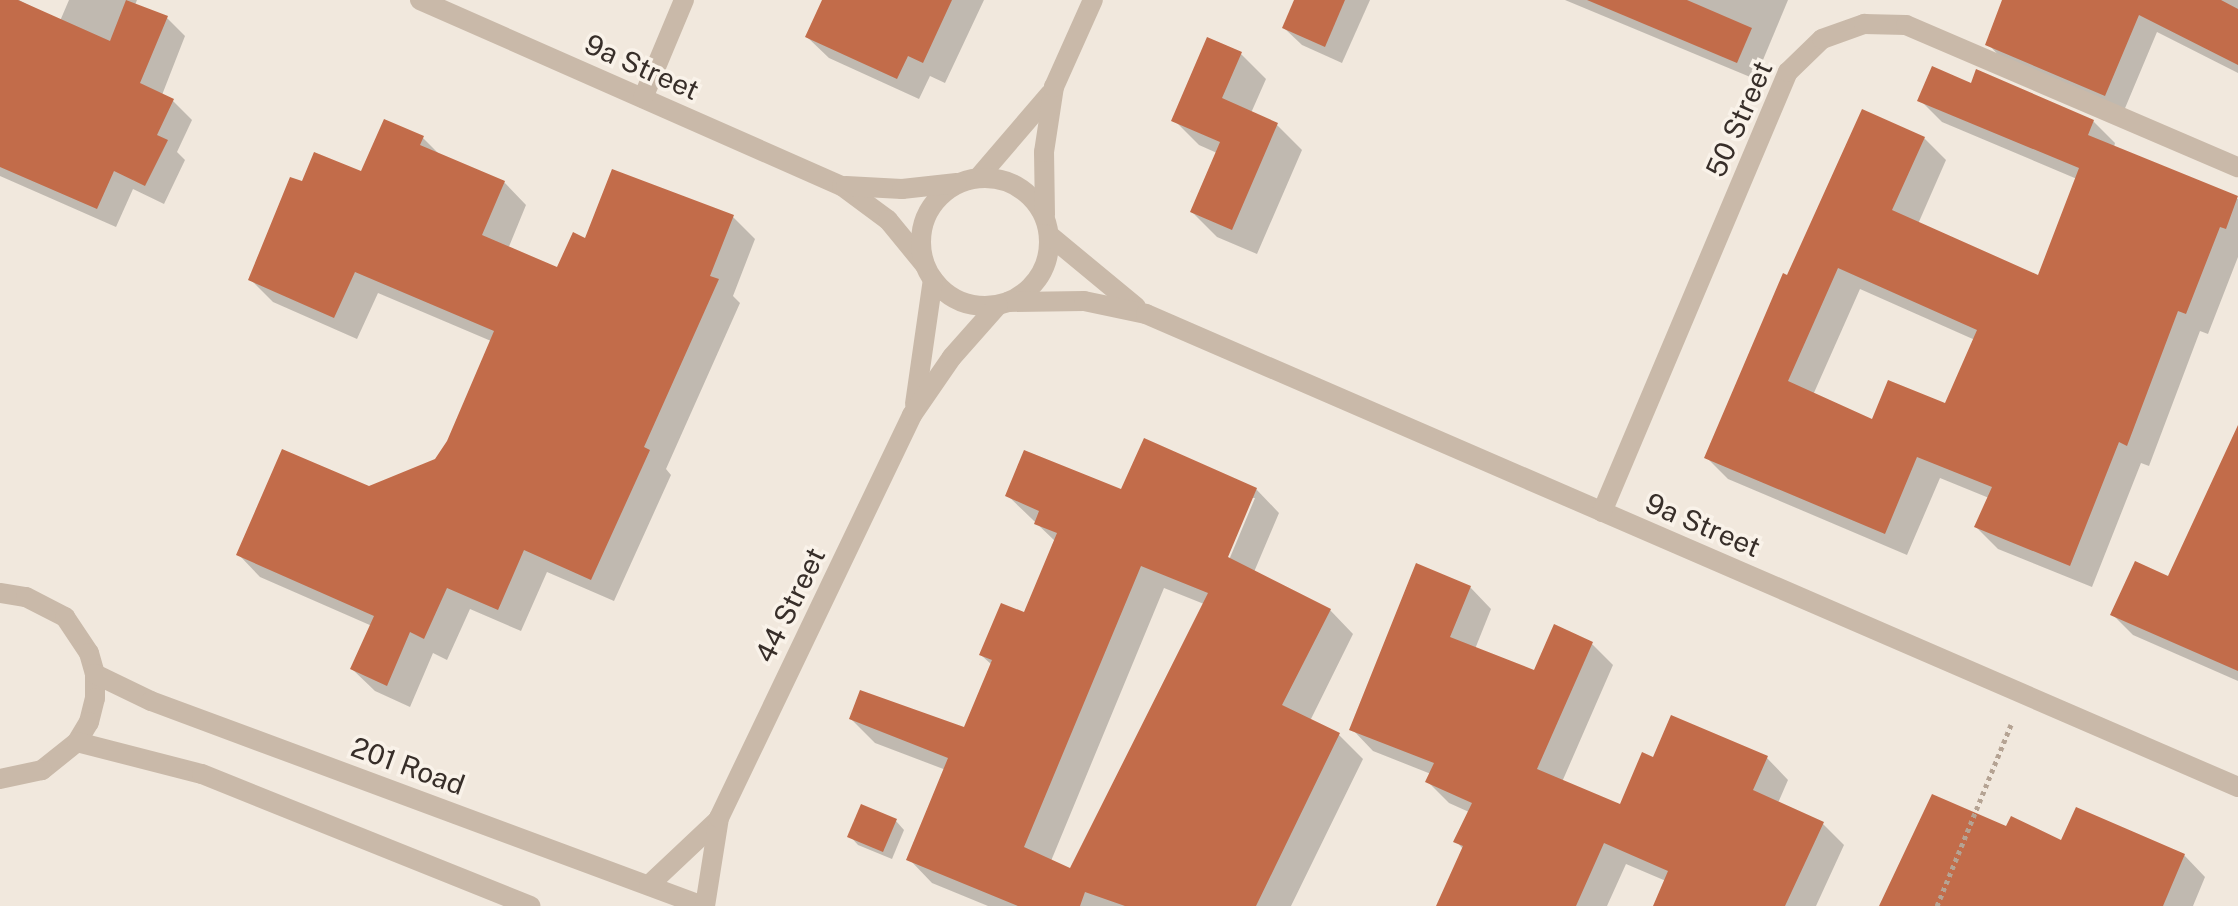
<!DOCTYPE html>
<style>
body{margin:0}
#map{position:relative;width:2238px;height:906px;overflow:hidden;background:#f1e8dd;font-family:"Public Sans",sans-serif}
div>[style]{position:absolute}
.shadow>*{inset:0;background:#0003}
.building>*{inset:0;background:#c26c4a}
.path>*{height:5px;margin-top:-2.5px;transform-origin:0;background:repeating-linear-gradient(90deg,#b5a393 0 4px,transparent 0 8px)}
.minor>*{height:20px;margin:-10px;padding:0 10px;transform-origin:10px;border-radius:10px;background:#c9b9a9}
.minor>.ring{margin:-10px;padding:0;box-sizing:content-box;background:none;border:20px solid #c9b9a9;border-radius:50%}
span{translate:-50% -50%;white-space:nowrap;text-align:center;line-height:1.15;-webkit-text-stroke:7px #f9f2e9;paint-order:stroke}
.street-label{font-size:28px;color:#372e29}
</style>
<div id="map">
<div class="shadow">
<i style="clip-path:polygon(0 0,19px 0,60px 21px,69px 0,137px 0,135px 5px,166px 17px,185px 36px,162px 95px,173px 101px,192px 120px,177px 152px,185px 160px,164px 204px,133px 189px,116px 227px,0 176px)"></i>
<i style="clip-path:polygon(824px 0,984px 0,945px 83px,930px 76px,919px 99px,829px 58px,807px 37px)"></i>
<i style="clip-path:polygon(1297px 0,1370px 0,1342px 63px,1302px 45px,1284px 28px)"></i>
<i style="clip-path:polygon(1565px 0,1788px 0,1755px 79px)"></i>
<i style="clip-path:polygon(2005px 0,2238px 0,2238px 73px,2157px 32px,2123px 113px,2006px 63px,1988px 44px)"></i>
<i style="clip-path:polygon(1241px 54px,1266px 79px,1251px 113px,1277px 125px,1302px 150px,1257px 254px,1217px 237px,1192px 212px,1217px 153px,1199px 145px,1174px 120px)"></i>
<i style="clip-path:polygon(evenodd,1972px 85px,2093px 121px,2115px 143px,2114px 147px,2238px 199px,2238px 257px,2208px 334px,2200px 331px,2149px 466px,2141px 463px,2092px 587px,1998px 549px,1976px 527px,1989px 498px,1940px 478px,1907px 555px,1728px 479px,1706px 457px,1788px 278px,1924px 138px,1946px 160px,1918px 224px,2040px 278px,2077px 179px,1942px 122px,1920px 100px,1972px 85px,1860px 289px,1975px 340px,1946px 406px,1873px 422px,1813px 395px,1860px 289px)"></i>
<i style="clip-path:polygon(423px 138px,441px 156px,504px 182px,526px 205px,508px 249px,558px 270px,587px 240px,733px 217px,755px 239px,733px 296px,740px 303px,666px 469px,671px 475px,614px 601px,547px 572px,521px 631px,470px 609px,447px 660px,433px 653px,410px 707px,375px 691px,352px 669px,372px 626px,260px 577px,238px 554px,437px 461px,449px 442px,491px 341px,378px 293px,357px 339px,273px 302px,251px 280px,303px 184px,362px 174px)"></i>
<i style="clip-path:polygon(2238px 482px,2238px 681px,2133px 635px,2113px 615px,2169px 578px)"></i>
<i style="clip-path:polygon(evenodd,1256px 489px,1279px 513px,1254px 572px,1330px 610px,1353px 634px,1310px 721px,1339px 735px,1363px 759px,1291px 906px,988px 906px,932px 883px,909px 859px,946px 770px,875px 743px,851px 719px,965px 729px,992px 665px,981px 655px,1026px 615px,1056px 542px,1007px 495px,1256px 489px,1251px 498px,1255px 498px,1226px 567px,1222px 565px,1251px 498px,1256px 489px,1164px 588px,1204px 604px,1071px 870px,1051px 861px,1164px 588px)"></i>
<i style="clip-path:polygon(1470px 587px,1491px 609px,1475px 649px,1535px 672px,1591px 643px,1613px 665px,1562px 782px,1621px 807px,1654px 759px,1767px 758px,1788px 780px,1778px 803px,1822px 823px,1844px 845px,1816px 906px,1656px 906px,1666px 881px,1626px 864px,1607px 906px,1438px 906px,1463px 849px,1456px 841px,1469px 812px,1449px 803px,1428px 782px,1431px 774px,1373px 751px,1352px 729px)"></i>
<i style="clip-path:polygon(896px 821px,904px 830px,892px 859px,858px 845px,850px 836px)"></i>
<i style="clip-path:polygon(2007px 829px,2062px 843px,2184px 855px,2205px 877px,2193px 906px,1883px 906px)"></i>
</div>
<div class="building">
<i style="clip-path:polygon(0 0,18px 0,110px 41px,126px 0,168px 16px,140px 83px,174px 99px,157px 135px,168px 140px,145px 186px,114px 171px,97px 209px,0 167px)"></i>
<i style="clip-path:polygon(822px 0,952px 0,923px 63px,908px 56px,897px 79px,805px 37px)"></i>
<i style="clip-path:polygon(1294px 0,1345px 0,1325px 47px,1282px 28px)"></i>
<i style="clip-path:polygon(1587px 0,1687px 0,1752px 28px,1737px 63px)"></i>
<i style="clip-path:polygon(2002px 0,2221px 0,2238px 9px,2238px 65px,2139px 15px,2105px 96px,1985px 45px)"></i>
<i style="clip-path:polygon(1207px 37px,1242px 52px,1222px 98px,1278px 123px,1232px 230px,1190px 212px,1220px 142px,1171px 121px)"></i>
<i style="clip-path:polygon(evenodd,1932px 66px,1971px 83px,1976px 69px,2094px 120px,2088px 135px,2238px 196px,2226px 229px,2220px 227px,2186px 314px,2178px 311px,2127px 446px,2119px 442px,2070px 566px,1974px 527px,1992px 487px,1917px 457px,1885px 534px,1704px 458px,1783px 273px,1787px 275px,1862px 109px,1925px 137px,1892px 210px,2038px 275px,2079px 168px,1917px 101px,1932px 66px,1838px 268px,1977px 330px,1945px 403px,1888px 380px,1872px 419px,1788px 381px,1838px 268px)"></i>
<i style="clip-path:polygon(384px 119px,424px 136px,420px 145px,505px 181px,482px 235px,557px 267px,573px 232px,585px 238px,612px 169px,734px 215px,710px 276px,719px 279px,644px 447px,650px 450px,591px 580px,524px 550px,498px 610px,447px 588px,424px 639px,410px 632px,387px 686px,350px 669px,374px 616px,236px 555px,282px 449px,369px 486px,435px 459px,447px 441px,494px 331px,355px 272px,334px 318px,248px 280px,290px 177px,302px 181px,314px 152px,361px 171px)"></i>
<i style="clip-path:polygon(2238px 425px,2238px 671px,2110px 615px,2135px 561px,2168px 576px)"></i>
<i style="clip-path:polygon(evenodd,1144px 438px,1257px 488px,1228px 557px,1331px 609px,1282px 705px,1340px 733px,1256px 906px,1125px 906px,1085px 892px,1080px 906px,1018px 906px,906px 860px,948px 758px,849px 719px,860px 690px,964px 727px,992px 660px,979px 655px,1001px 603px,1024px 612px,1057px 533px,1034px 524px,1039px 511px,1005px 496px,1024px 450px,1121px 489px,1144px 438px,1141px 566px,1208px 593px,1070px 868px,1024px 847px,1141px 566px)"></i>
<i style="clip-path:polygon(1416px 563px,1471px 586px,1450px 637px,1534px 670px,1554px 624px,1593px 642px,1537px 769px,1620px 804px,1642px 752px,1653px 757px,1671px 715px,1768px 756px,1753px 790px,1824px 822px,1785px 906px,1653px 906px,1668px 871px,1604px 843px,1576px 906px,1436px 906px,1463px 846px,1453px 842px,1472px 803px,1425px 782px,1434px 763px,1349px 730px)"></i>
<i style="clip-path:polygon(1932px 794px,2006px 826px,2011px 816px,2061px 840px,2076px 807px,2185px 854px,2163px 906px,1879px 906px)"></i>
<i style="clip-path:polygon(861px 804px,897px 819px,883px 852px,847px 837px)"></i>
</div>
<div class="path">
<i style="left:1937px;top:906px;width:196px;rotate:-67.8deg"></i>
</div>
<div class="minor">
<i style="left:420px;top:0;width:461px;rotate:23.8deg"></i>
<i style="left:842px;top:186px;width:57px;rotate:36.5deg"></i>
<i style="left:888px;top:220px;width:58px;rotate:50.6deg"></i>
<i style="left:643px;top:98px;width:106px;rotate:-67.3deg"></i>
<i style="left:978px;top:178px;width:111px;rotate:-49.4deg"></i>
<i class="ring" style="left:921px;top:178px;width:108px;height:108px"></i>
<i style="left:846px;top:186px;width:56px;rotate:3.1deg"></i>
<i style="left:902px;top:189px;width:55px;rotate:-6.2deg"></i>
<i style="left:1045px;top:215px;width:63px;rotate:-90.9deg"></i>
<i style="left:1044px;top:152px;width:66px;rotate:-81.3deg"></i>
<i style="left:1054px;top:87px;width:95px;rotate:-65.9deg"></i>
<i style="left:1049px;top:235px;width:113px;rotate:39.6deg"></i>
<i style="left:1008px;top:302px;width:76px;rotate:-0.8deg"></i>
<i style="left:1084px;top:301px;width:63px;rotate:11.8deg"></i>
<i style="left:1146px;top:314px;width:1190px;rotate:23.42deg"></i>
<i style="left:915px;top:404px;width:126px;rotate:-81.8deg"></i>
<i style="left:1602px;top:512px;width:478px;rotate:-67.1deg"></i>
<i style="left:1788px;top:72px;width:47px;rotate:-44.1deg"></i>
<i style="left:1822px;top:39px;width:45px;rotate:-19.7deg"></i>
<i style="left:1864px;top:24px;width:42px;rotate:1.4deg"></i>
<i style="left:1906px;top:25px;width:361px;rotate:23.2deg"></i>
<i style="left:0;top:593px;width:26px;rotate:9deg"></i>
<i style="left:26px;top:597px;width:44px;rotate:27.1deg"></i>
<i style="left:65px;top:617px;width:43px;rotate:56.3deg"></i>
<i style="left:89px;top:653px;width:22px;rotate:74deg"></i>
<i style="left:95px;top:674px;width:24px;rotate:90deg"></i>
<i style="left:95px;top:698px;width:25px;rotate:104deg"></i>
<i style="left:89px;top:722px;width:23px;rotate:121deg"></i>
<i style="left:77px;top:742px;width:45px;rotate:141.3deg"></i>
<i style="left:42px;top:770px;width:43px;rotate:167.9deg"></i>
<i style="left:95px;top:674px;width:62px;rotate:25.7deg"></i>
<i style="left:151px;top:701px;width:589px;rotate:20.37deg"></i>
<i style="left:77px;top:742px;width:129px;rotate:14.4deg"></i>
<i style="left:202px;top:774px;width:354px;rotate:21.9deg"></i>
<i style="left:649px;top:885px;width:93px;rotate:-43.3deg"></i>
<i style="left:705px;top:906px;width:89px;rotate:-81deg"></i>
<i style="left:719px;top:818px;width:447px;rotate:-64.4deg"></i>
<i style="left:912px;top:415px;width:70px;rotate:-55.4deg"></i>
<i style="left:952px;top:357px;width:69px;rotate:-48.5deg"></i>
</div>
<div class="street-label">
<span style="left:642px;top:67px;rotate:24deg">9a Street</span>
<span style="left:1739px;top:119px;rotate:-66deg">50 Street</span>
<span style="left:1703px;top:525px;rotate:23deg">9a Street</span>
<span style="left:790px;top:605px;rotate:-64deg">44 Street</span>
<span style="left:408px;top:766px;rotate:20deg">201 Road</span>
</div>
</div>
